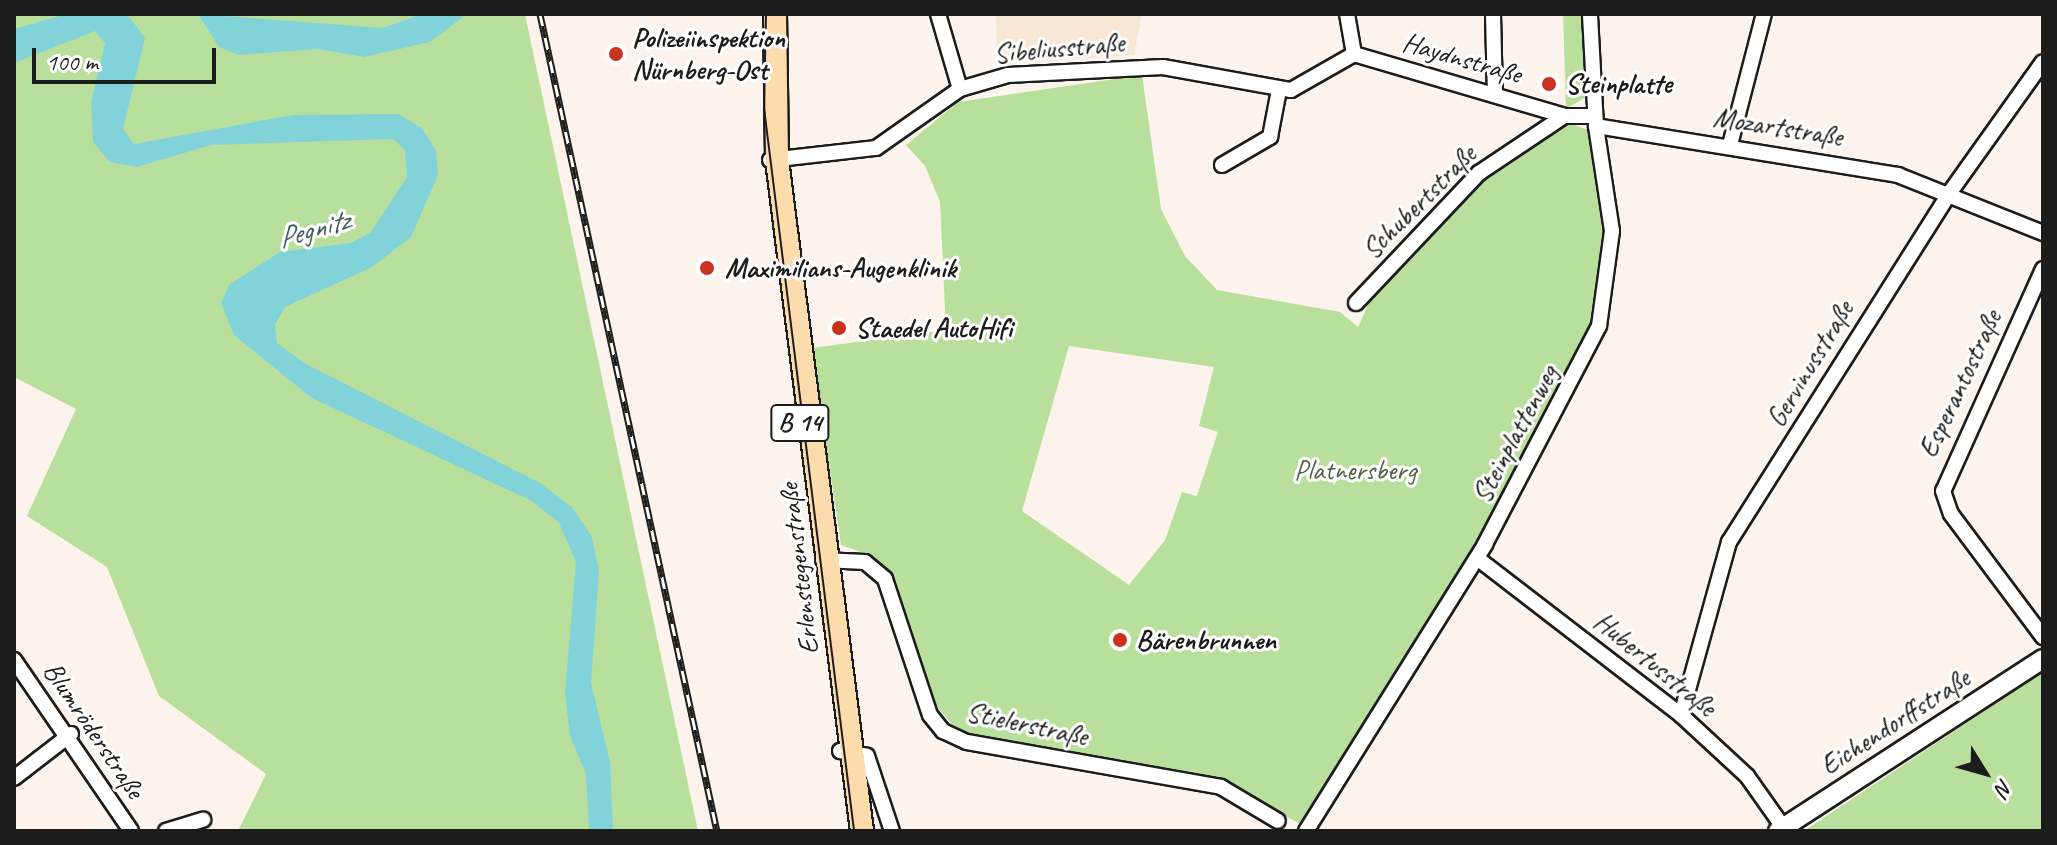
<!DOCTYPE html>
<meta charset="utf-8">
<style>
body{margin:0}
#map{position:relative;width:2057px;height:845px;overflow:hidden;background:#fcf4ec;font-family:Caveat,sans-serif}
div>[style]{position:absolute}
.built>*{inset:0;background:#f8e7d5}
.green>*{inset:0;background:#b8df9b}
.water>*{inset:0;background:#81d3d9}
.roads{filter:drop-shadow(2px 0 #1c1c1c) drop-shadow(-2px 0 #1c1c1c) drop-shadow(0 2px #1c1c1c) drop-shadow(0 -2px #1c1c1c)}
.minor>*{height:14px;margin:-7px;padding:0 7px;transform-origin:7px;border-radius:7px;background:#fff}
.tertiary>*{height:18px;margin:-9px;padding:0 9px;transform-origin:9px;border-radius:9px;background:#fff}
.primary>*{height:22px;margin:-11px;padding:0 11px;transform-origin:11px;border-radius:11px;background:#fcdcac}
.tram>*{height:2px;margin:-1px;padding:0 1px;transform-origin:1px;border-radius:1px;background:#1c1c1c}
.rail>*{height:7px;margin-top:-3.5px;transform-origin:0;background:repeating-linear-gradient(90deg,#fff 0 12px,#1c1c1c 0 24px);box-sizing:border-box;border-block:2px solid #1c1c1c}
.dots>*{width:22px;height:22px;translate:-50% -50%;box-sizing:border-box;border:4px solid #fff;border-radius:50%}
span{translate:-50% -50%;white-space:nowrap;text-align:center;line-height:1.15;-webkit-text-stroke:6px #fff;paint-order:stroke}
.shield-label span{padding:2px 6px;background:#fff;border:2px solid;border-radius:6px;-webkit-text-stroke-width:0}
.shield-label{font-size:26px;color:#1c1c1c;font-weight:700}
.poi-label{font-size:28px;color:#1c1c1c;font-weight:700}
.left{translate:0 -50%;text-align:left}
.street-label{font-size:28px;color:#1c1c1c}
.park-label{font-size:28px;color:#536048}
.water-label{font-size:30px;color:#3f5c5e;font-style:italic}
.frame{position:absolute;inset:0;border:16px solid #1c1c1c;pointer-events:none}
.north{position:absolute;left:1945px;top:733px;width:80px;height:80px;-webkit-text-stroke:6px #fff;paint-order:stroke;rotate:127deg;font-size:22px;font-weight:700;line-height:32px;text-align:center;color:#1c1c1c}
.north::after{content:'';display:block;margin:auto;width:28px;height:36px;background:#1c1c1c;clip-path:polygon(50% 0,100% 100%,50% 72%,0 100%)}
.scale{position:absolute;left:32px;top:48px;width:184px;height:36px;box-sizing:border-box;border:4px solid #1c1c1c;border-top:0;padding-left:10px;font-size:24px;line-height:28px;white-space:nowrap;color:#1c1c1c;-webkit-text-stroke:6px #fff;paint-order:stroke}
</style>
<div id="map">
<div class="built">
<i style="clip-path:polygon(996px 14px,1142px 14px,1134px 55px,997px 65px)"></i>
</div>
<div class="green">
<i style="clip-path:polygon(14px 14px,525px 14px,698px 831px,238px 831px,266px 774px,159px 696px,107px 567px,27px 516px,76px 409px,14px 377px)"></i>
<i style="clip-path:polygon(1563px 14px,1584px 14px,1586px 97px,1566px 109px)"></i>
<i style="clip-path:polygon(evenodd,1142px 75px,1161px 209px,1185px 256px,1217px 290px,1340px 312px,1358px 327px,1374px 292px,1482px 177px,1566px 122px,1591px 131px,1609px 237px,1592px 332px,1428px 628px,1302px 825px,1222px 781px,959px 733px,934px 703px,894px 580px,870px 555px,841px 545px,812px 348px,946px 330px,940px 202px,925px 166px,906px 145px,958px 102px,1142px 75px,1069px 346px,1214px 367px,1199px 426px,1218px 432px,1197px 496px,1182px 492px,1165px 540px,1129px 585px,1022px 511px,1069px 346px)"></i>
<i style="clip-path:polygon(2043px 672px,2043px 831px,1804px 831px)"></i>
</div>
<div class="water">
<i style="clip-path:polygon(66px 14px,127px 14px,145px 38px,123px 129px,134px 144px,293px 115px,398px 114px,422px 128px,436px 151px,438px 175px,411px 237px,372px 267px,285px 307px,275px 325px,277px 343px,306px 364px,540px 483px,572px 507px,592px 537px,599px 572px,591px 683px,610px 762px,613px 831px,589px 831px,586px 774px,570px 736px,565px 693px,576px 562px,559px 523px,532px 501px,312px 398px,234px 335px,221px 303px,229px 285px,280px 252px,351px 243px,371px 232px,407px 177px,405px 150px,393px 139px,211px 145px,137px 167px,110px 162px,93px 142px,91px 103px,105px 43px,95px 31px,14px 63px,14px 29px)"></i>
<i style="clip-path:polygon(198px 14px,383px 28px,422px 14px,467px 14px,430px 42px,364px 57px,318px 49px,239px 55px,219px 47px)"></i>
</div>
<div class="roads">
<div class="minor">
<i style="left:938px;top:14px;width:78px;rotate:73.7deg"></i>
<i style="left:1347px;top:14px;width:41px;rotate:80.1deg"></i>
<i style="left:1354px;top:54px;width:219px;rotate:16.4deg"></i>
<i style="left:1564px;top:116px;width:31px"></i>
<i style="left:1493px;top:14px;width:81px;rotate:88.6deg"></i>
<i style="left:1596px;top:126px;width:306px;rotate:9.2deg"></i>
<i style="left:1898px;top:175px;width:156px;rotate:21.8deg"></i>
<i style="left:1730px;top:145px;width:135px;rotate:-75.5deg"></i>
<i style="left:770px;top:160px;width:107px;rotate:-6.5deg"></i>
<i style="left:876px;top:148px;width:103px;rotate:-35.1deg"></i>
<i style="left:960px;top:89px;width:50px;rotate:-16.3deg"></i>
<i style="left:1008px;top:75px;width:155px;rotate:-3deg"></i>
<i style="left:1163px;top:67px;width:130px;rotate:10.2deg"></i>
<i style="left:1291px;top:90px;width:73px;rotate:-29.7deg"></i>
<i style="left:1222px;top:165px;width:56px;rotate:-30.3deg"></i>
<i style="left:1270px;top:137px;width:48px;rotate:-79.2deg"></i>
<i style="left:2043px;top:269px;width:243px;rotate:114.2deg"></i>
<i style="left:1943px;top:491px;width:24px;rotate:71deg"></i>
<i style="left:1951px;top:514px;width:154px;rotate:53.2deg"></i>
<i style="left:1356px;top:303px;width:179px;rotate:-46.6deg"></i>
<i style="left:1479px;top:173px;width:102px;rotate:-33.8deg"></i>
<i style="left:1477px;top:558px;width:257px;rotate:37.6deg"></i>
<i style="left:1681px;top:715px;width:90px;rotate:42.7deg"></i>
<i style="left:1747px;top:776px;width:67px;rotate:54.7deg"></i>
<i style="left:823px;top:560px;width:42px;rotate:2.7deg"></i>
<i style="left:865px;top:562px;width:26px;rotate:40deg"></i>
<i style="left:885px;top:579px;width:143px;rotate:71.7deg"></i>
<i style="left:930px;top:715px;width:21px;rotate:51deg"></i>
<i style="left:943px;top:731px;width:26px;rotate:25deg"></i>
<i style="left:967px;top:742px;width:258px;rotate:10deg"></i>
<i style="left:1221px;top:787px;width:66px;rotate:30.8deg"></i>
<i style="left:14px;top:660px;width:207px;rotate:55.6deg"></i>
<i style="left:1681px;top:715px;width:180px;rotate:-74.5deg"></i>
<i style="left:1729px;top:542px;width:410px;rotate:-57.7deg"></i>
<i style="left:1948px;top:195px;width:163px;rotate:-54.5deg"></i>
<i style="left:840px;top:751px;width:27px;rotate:10deg"></i>
<i style="left:867px;top:756px;width:79px;rotate:71.6deg"></i>
<i style="left:14px;top:778px;width:72px;rotate:-37.7deg"></i>
<i style="left:166px;top:831px;width:39px;rotate:-17deg"></i>
<i style="left:1306px;top:831px;width:338px;rotate:-58deg"></i>
<i style="left:1485px;top:544px;width:246px;rotate:-62.4deg"></i>
<i style="left:1599px;top:326px;width:96px;rotate:-82.2deg"></i>
<i style="left:1612px;top:231px;width:106px;rotate:-98.7deg"></i>
<i style="left:1596px;top:126px;width:112px;rotate:-93.1deg"></i>
</div>
<div class="tertiary">
<i style="left:1778px;top:831px;width:316px;rotate:-33deg"></i>
</div>
<div class="primary">
<i style="left:775px;top:14px;width:146px;rotate:89.2deg"></i>
<i style="left:777px;top:160px;width:676px;rotate:82.78deg"></i>
</div>
</div>
<div class="tram">
<i style="left:766px;top:14px;width:94px;rotate:91.2deg"></i>
<i style="left:764px;top:108px;width:729px;rotate:82.9deg"></i>
</div>
<div class="rail">
<i style="left:540px;top:14px;width:836px;rotate:77.78deg"></i>
</div>
<div class="dots">
<i style="left:616px;top:54px;background:#c8321e"></i>
<i style="left:1549px;top:84px;background:#c8321e"></i>
<i style="left:707px;top:268px;background:#c8321e"></i>
<i style="left:839px;top:328px;background:#c8321e"></i>
<i style="left:1120px;top:640px;background:#c8321e"></i>
</div>
<div class="shield-label">
<span style="left:800px;top:423px">B 14</span>
</div>
<div class="poi-label">
<span class="left" style="left:632px;top:54px">Polizeiinspektion<br>Nürnberg-Ost</span>
<span class="left" style="left:1565px;top:84px">Steinplatte</span>
<span class="left" style="left:725px;top:268px">Maximilians-Augenklinik</span>
<span class="left" style="left:855px;top:328px">Staedel AutoHifi</span>
<span class="left" style="left:1136px;top:640px">Bärenbrunnen</span>
</div>
<div class="street-label">
<span style="left:1059px;top:48px;rotate:-5deg">Sibeliusstraße</span>
<span style="left:1462px;top:58px;rotate:16deg">Haydnstraße</span>
<span style="left:1778px;top:127px;rotate:9deg">Mozartstraße</span>
<span style="left:1419px;top:202px;rotate:-45deg">Schubertstraße</span>
<span style="left:1810px;top:364px;rotate:-59deg">Gervinusstraße</span>
<span style="left:1960px;top:384px;rotate:-65deg">Esperantostraße</span>
<span style="left:1515px;top:434px;rotate:-62deg">Steinplattenweg</span>
<span style="left:799px;top:569px;rotate:-97deg">Erlenstegenstraße</span>
<span style="left:1655px;top:664px;rotate:39deg">Hubertusstraße</span>
<span style="left:1895px;top:722px;rotate:-33deg">Eichendorffstraße</span>
<span style="left:1027px;top:724px;rotate:12deg">Stielerstraße</span>
<span style="left:94px;top:730px;rotate:56deg">Blumröderstraße</span>
</div>
<div class="park-label">
<span style="left:1355px;top:470px">Platnersberg</span>
</div>
<div class="water-label">
<span style="left:313px;top:229px;rotate:-16deg">Pegnitz</span>
</div>
<div class="frame"></div>
<div class="north">N</div>
<div class="scale">100 m</div>
</div>
